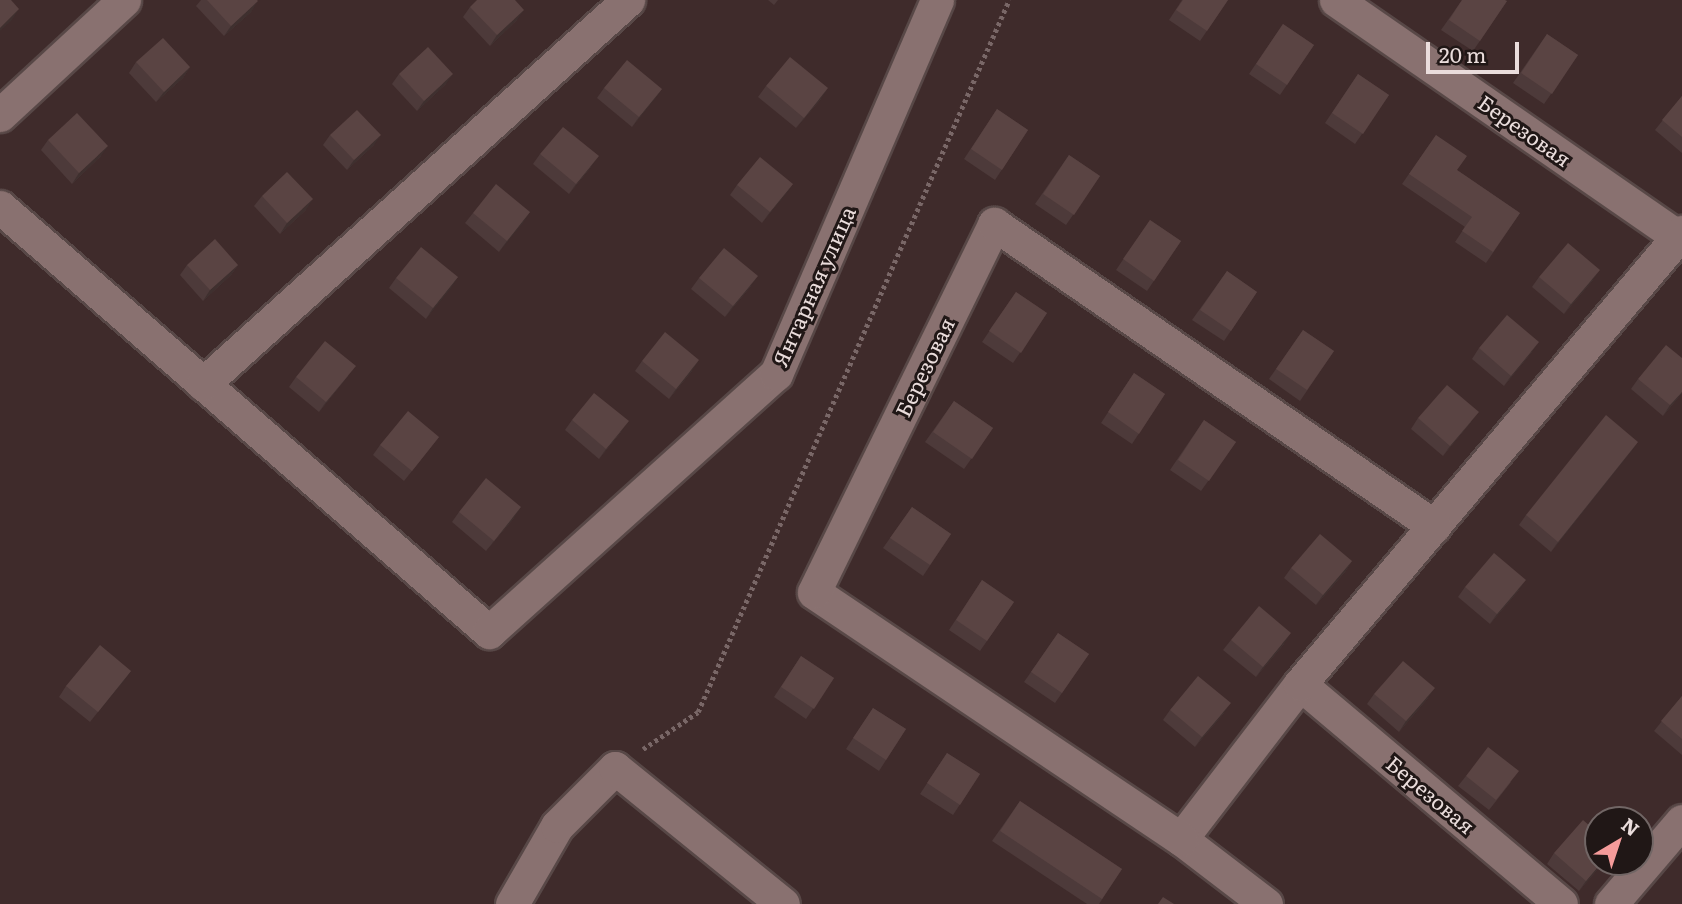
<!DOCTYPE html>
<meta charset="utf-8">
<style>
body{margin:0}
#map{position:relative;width:1682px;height:904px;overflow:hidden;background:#3f2b2b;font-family:Literata,serif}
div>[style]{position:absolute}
.path>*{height:4.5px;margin-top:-2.25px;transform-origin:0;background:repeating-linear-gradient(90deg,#796767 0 3.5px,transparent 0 7px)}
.roads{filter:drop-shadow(2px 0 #584847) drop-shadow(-2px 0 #584847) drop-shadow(0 2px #584847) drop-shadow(0 -2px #584847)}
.minor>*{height:33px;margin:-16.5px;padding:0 16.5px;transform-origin:16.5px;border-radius:16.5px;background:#897170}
.wall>*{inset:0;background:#4d3a3a}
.shaded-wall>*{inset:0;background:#3f302f}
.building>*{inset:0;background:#5a4443}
span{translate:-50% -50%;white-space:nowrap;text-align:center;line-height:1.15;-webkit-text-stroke:6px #201716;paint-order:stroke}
.street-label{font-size:21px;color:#eadddc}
.north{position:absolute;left:1584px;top:806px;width:70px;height:70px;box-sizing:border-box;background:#201716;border:2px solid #716665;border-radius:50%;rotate:39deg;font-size:19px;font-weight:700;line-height:28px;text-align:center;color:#eadddc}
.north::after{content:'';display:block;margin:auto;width:24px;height:32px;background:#f59b9a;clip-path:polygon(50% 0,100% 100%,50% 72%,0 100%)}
.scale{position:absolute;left:1426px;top:42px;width:93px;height:32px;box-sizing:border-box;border:4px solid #eadddc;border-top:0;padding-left:9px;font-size:21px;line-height:24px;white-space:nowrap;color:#eadddc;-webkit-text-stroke:5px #201716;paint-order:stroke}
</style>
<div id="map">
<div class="path">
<i style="left:643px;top:749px;width:66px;rotate:-33.9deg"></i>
<i style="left:698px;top:712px;width:777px;rotate:-66.4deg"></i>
</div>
<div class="roads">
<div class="minor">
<i style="left:1336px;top:0;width:416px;rotate:34.7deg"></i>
<i style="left:0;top:115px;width:169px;rotate:-42.8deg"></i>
<i style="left:0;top:207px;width:648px;rotate:40.99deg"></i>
<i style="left:489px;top:632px;width:386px;rotate:-42deg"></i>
<i style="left:776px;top:374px;width:407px;rotate:-66.7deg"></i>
<i style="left:203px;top:384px;width:573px;rotate:-42.1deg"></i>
<i style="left:1300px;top:684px;width:341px;rotate:40.1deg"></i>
<i style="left:1181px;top:839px;width:195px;rotate:-52.5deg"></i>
<i style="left:1300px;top:684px;width:592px;rotate:-49.8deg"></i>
<i style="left:512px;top:904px;width:90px;rotate:-60deg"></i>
<i style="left:557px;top:826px;width:82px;rotate:-45deg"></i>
<i style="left:615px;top:768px;width:216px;rotate:39deg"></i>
<i style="left:1266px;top:904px;width:107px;rotate:-142.6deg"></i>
<i style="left:1181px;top:839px;width:442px;rotate:-146.1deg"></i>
<i style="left:814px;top:592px;width:410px;rotate:-63.9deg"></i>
<i style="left:994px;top:224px;width:534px;rotate:34.46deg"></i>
<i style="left:1611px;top:904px;width:109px;rotate:-49.5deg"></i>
</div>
</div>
<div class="wall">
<i style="clip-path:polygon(201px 0,257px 0,251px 12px,224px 36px,196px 6px)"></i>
<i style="clip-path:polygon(768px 0,778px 0,774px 5px)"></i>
<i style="clip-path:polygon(1182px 0,1228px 0,1200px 41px,1169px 20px)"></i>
<i style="clip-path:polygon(1462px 0,1507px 1px,1473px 51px,1441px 30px)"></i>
<i style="clip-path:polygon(470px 7px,517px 20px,490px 46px,463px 17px)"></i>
<i style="clip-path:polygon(1283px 24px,1314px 45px,1280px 95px,1249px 74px)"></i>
<i style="clip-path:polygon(1547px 34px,1578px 55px,1544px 104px,1513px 83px)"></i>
<i style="clip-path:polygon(136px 62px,190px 67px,183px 78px,156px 102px,129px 73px)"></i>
<i style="clip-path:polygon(399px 74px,446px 84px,417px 111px,392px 84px)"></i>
<i style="clip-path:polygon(1358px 74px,1389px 95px,1355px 144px,1325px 123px)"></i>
<i style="clip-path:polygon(766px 86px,821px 99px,796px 128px,758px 97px)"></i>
<i style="clip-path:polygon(604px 88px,662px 89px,632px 127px,597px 98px)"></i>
<i style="clip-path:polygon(1682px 96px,1682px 153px,1655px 130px)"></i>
<i style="clip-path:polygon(997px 109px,1028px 130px,995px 180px,964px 159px)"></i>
<i style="clip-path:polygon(330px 135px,374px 145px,347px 170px,323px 145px)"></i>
<i style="clip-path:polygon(1436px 135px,1457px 170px,1520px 213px,1486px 263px,1455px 242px,1465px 227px,1402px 184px)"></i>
<i style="clip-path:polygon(48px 140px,101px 156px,72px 184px,41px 150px)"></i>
<i style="clip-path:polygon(540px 154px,591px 167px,569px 194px,533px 164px)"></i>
<i style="clip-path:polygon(1069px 155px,1100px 176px,1066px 225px,1035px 204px)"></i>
<i style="clip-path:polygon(793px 184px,762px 223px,730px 195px,737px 185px)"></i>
<i style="clip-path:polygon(262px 196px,306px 210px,280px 234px,254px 206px)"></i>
<i style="clip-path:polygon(530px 212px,499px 252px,465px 223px,473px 213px)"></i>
<i style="clip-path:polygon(1150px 220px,1181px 241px,1147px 291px,1116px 270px)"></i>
<i style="clip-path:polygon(187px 265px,238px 265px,231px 275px,203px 301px,180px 275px)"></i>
<i style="clip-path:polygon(1227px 271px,1257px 292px,1224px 341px,1192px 320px)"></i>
<i style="clip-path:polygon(458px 277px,426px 319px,389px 288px,396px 278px)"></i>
<i style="clip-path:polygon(1539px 277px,1593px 280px,1564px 314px,1532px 287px)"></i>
<i style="clip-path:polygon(699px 278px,751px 286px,725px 317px,691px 289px)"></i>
<i style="clip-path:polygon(1016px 292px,1047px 313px,1013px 363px,982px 342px)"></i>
<i style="clip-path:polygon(1303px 330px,1334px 351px,1300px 401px,1269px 379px)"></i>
<i style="clip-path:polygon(1479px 348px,1532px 352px,1504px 386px,1472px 359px)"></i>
<i style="clip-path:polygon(642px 361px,692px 371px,669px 399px,635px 371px)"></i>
<i style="clip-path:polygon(1134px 373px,1165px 394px,1132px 444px,1101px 423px)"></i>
<i style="clip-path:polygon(348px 376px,319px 412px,289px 387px,296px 377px)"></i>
<i style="clip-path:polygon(1638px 379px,1682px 393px,1663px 416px,1631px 389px)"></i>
<i style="clip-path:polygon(954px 401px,993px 428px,964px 469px,925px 442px)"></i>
<i style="clip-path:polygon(1418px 418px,1471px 422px,1443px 456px,1411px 429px)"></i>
<i style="clip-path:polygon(572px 420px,621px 432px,599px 459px,565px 430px)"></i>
<i style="clip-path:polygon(1204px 420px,1236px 442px,1201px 491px,1170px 470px)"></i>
<i style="clip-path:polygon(439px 437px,404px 481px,373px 455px,380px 445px)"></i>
<i style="clip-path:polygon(1638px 442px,1551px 552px,1519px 525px,1526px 515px)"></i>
<i style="clip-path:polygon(912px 507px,951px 534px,923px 576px,883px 548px)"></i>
<i style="clip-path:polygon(459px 512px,514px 518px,486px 551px,452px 522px)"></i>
<i style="clip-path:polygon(1352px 561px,1345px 572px,1316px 605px,1284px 578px,1291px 568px)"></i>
<i style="clip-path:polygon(982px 580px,1014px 602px,980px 651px,949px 630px)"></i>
<i style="clip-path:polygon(1465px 587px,1519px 590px,1490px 624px,1458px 597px)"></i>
<i style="clip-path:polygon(1058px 633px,1089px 654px,1055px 703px,1024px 682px)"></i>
<i style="clip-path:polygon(1231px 640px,1284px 644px,1256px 677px,1223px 650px)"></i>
<i style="clip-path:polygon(801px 656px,834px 678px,806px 719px,774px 697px)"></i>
<i style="clip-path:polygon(131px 671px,90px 722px,59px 697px,66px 686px)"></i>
<i style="clip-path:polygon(1374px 694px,1428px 698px,1399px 732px,1367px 704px)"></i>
<i style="clip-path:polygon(1682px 696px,1682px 755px,1654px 731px)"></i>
<i style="clip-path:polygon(873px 708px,906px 729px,879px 771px,846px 749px)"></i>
<i style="clip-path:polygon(1170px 710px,1224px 713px,1195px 747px,1163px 720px)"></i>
<i style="clip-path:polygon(947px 753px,980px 774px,953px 815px,920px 794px)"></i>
<i style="clip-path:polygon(1466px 776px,1511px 782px,1489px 810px,1458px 786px)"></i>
<i style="clip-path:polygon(1020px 801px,1122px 869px,1099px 904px,1087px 904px,992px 841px)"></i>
<i style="clip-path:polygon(1554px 853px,1598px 862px,1604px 862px,1579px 891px,1547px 864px)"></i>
</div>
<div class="shaded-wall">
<i style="clip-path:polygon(258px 1px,251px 12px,224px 36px,231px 26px)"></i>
<i style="clip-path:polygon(19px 9px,12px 20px,0 31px,0 28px)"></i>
<i style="clip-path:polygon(524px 10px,517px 20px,490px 46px,497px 35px)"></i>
<i style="clip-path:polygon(190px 67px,183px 78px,156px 102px,164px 92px)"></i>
<i style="clip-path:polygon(453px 74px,446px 84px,417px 111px,424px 101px)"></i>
<i style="clip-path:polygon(828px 88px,821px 99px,796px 128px)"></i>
<i style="clip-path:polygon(662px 89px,655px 99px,632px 127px,639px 117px)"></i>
<i style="clip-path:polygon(381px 135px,374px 145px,347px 170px,354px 160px)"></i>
<i style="clip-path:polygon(108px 146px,101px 156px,72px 184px,79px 173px)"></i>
<i style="clip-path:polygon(599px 156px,591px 167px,569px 194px,576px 184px)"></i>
<i style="clip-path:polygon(793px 184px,786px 194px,762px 223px,770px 212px)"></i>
<i style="clip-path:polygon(313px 199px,306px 210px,280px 234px,287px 223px)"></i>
<i style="clip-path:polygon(530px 212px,523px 223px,499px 252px,507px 241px)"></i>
<i style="clip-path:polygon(238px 265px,231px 275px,203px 301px,210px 290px)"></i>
<i style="clip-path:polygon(1600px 270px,1593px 280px,1564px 314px,1571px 304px)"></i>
<i style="clip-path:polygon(758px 276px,751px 286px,725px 317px,733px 306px)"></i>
<i style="clip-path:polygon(458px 277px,451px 288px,426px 319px,433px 308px)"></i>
<i style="clip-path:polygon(1539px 342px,1532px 352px,1504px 386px,1511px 376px)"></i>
<i style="clip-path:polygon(699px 360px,692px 371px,669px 399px,676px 389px)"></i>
<i style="clip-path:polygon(356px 366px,348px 376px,319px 412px,326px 402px)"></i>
<i style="clip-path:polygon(1682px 392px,1682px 393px,1663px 416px,1670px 405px)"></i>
<i style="clip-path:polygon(1479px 412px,1471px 422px,1443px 456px,1450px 446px)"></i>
<i style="clip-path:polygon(629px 421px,621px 432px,599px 459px,606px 449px)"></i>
<i style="clip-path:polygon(1638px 442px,1631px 452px,1551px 552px,1558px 542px)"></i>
<i style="clip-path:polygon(521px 507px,514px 518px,486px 551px,494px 541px)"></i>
<i style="clip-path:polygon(1352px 561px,1345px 572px,1316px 605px,1323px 595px)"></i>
<i style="clip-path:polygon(1526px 580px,1519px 590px,1490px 624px,1497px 614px)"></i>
<i style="clip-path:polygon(1291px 633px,1284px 644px,1256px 677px,1263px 667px)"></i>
<i style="clip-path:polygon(131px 671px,124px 681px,90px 722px,98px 712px)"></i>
<i style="clip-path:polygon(1435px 688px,1428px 698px,1399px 732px,1406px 721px)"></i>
<i style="clip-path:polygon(1231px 703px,1224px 713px,1195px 747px,1202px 737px)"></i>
<i style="clip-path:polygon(1602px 862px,1604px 862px,1579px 891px,1586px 881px)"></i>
</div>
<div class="building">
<i style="clip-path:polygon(0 0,11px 0,19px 9px,0 28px)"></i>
<i style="clip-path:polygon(207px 0,257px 0,258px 1px,231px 26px)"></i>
<i style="clip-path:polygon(477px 0,515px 0,524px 10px,497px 35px,470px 7px)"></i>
<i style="clip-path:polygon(1183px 0,1228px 0,1207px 31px,1176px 10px)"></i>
<i style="clip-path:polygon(1462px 0,1505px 0,1507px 1px,1480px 41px,1449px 20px)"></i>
<i style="clip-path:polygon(1283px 24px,1314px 45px,1287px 85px,1256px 64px)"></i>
<i style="clip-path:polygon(1547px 34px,1578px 55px,1552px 94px,1521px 73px)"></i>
<i style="clip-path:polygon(163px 38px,190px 67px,164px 92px,136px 62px)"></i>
<i style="clip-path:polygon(428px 47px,453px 74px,424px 101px,399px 74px)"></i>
<i style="clip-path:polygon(790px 57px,828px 88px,804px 118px,766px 86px)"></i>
<i style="clip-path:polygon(627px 60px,662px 89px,639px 117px,604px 88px)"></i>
<i style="clip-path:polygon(1358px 74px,1389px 95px,1363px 134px,1332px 113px)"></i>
<i style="clip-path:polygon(1682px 96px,1682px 137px,1662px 120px)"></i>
<i style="clip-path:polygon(997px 109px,1028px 130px,1002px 170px,971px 149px)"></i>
<i style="clip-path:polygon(357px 110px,381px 135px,354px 160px,330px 135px)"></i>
<i style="clip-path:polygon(77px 113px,108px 146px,79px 173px,48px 140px)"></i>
<i style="clip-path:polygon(563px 127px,599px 156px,576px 184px,540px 154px)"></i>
<i style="clip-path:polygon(1436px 135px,1467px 156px,1457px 170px,1520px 213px,1493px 252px,1462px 231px,1472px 217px,1409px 174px)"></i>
<i style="clip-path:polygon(1069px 155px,1100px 176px,1074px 215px,1043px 194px)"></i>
<i style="clip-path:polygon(760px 157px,793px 184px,770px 212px,737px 185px)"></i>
<i style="clip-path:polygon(287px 172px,313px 199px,287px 223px,262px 196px)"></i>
<i style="clip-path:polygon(496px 184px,530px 212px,507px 241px,473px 213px)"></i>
<i style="clip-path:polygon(1150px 220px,1181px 241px,1154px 281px,1123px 259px)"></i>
<i style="clip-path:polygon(215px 239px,238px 265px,210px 290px,187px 265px)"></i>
<i style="clip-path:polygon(1568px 243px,1600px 270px,1571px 304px,1539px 277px)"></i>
<i style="clip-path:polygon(421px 247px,458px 277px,433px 308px,396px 278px)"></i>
<i style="clip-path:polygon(724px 248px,758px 276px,733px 306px,699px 278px)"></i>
<i style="clip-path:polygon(1227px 271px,1257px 292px,1231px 331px,1200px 310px)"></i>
<i style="clip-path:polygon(1016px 292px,1047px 313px,1021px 353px,989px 331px)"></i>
<i style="clip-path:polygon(1507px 315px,1539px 342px,1511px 376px,1479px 348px)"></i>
<i style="clip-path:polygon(1303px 330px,1334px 351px,1307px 390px,1276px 369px)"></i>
<i style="clip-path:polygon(665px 332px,699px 360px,676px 389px,642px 361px)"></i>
<i style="clip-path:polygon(325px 341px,356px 366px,326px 402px,296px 377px)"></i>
<i style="clip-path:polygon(1666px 345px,1682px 358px,1682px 392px,1670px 405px,1638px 379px)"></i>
<i style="clip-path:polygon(1134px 373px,1165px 394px,1139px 434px,1108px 412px)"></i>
<i style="clip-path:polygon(1447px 385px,1479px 412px,1450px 446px,1418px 418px)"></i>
<i style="clip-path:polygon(594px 393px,629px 421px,606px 449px,572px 420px)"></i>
<i style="clip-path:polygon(954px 401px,993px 428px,972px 459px,933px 432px)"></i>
<i style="clip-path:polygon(408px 411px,439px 437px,412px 471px,380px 445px)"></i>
<i style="clip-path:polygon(1606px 415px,1638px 442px,1558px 542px,1526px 515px)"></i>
<i style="clip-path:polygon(1204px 420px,1236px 442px,1209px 481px,1178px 460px)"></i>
<i style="clip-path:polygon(486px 478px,521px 507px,494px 541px,459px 512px)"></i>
<i style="clip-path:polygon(912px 507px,951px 534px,930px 565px,890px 538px)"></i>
<i style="clip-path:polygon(1320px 534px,1352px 561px,1323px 595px,1291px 568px)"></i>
<i style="clip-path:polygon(1494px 553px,1526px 580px,1497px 614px,1465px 587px)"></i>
<i style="clip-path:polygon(982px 580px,1014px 602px,987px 641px,956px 620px)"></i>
<i style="clip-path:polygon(1259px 606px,1291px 633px,1263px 667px,1231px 640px)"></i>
<i style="clip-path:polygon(1058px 633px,1089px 654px,1062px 693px,1031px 672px)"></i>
<i style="clip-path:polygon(100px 645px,131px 671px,98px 712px,66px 686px)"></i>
<i style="clip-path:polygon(801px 656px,834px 678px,814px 709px,781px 687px)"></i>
<i style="clip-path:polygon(1403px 661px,1435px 688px,1406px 721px,1374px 694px)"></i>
<i style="clip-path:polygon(1198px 676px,1231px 703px,1202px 737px,1170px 710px)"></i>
<i style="clip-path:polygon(1682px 696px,1682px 739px,1661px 721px)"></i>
<i style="clip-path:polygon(873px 708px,906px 729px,886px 760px,853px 738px)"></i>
<i style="clip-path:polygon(1488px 747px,1519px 771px,1496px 800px,1466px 776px)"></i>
<i style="clip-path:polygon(947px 753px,980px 774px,960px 805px,927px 783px)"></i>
<i style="clip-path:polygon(1020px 801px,1122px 869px,1102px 899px,1000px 831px)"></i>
<i style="clip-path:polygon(1583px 820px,1598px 833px,1598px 862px,1602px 862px,1586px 881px,1554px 853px)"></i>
<i style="clip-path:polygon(1163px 897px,1174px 904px,1158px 904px)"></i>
</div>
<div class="street-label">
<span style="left:1525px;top:130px;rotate:35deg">Березовая</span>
<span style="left:813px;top:286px;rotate:-66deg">Янтарная улица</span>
<span style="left:924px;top:367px;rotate:-64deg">Березовая</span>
<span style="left:1431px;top:794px;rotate:40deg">Березовая</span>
</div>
<div class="north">N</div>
<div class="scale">20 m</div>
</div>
